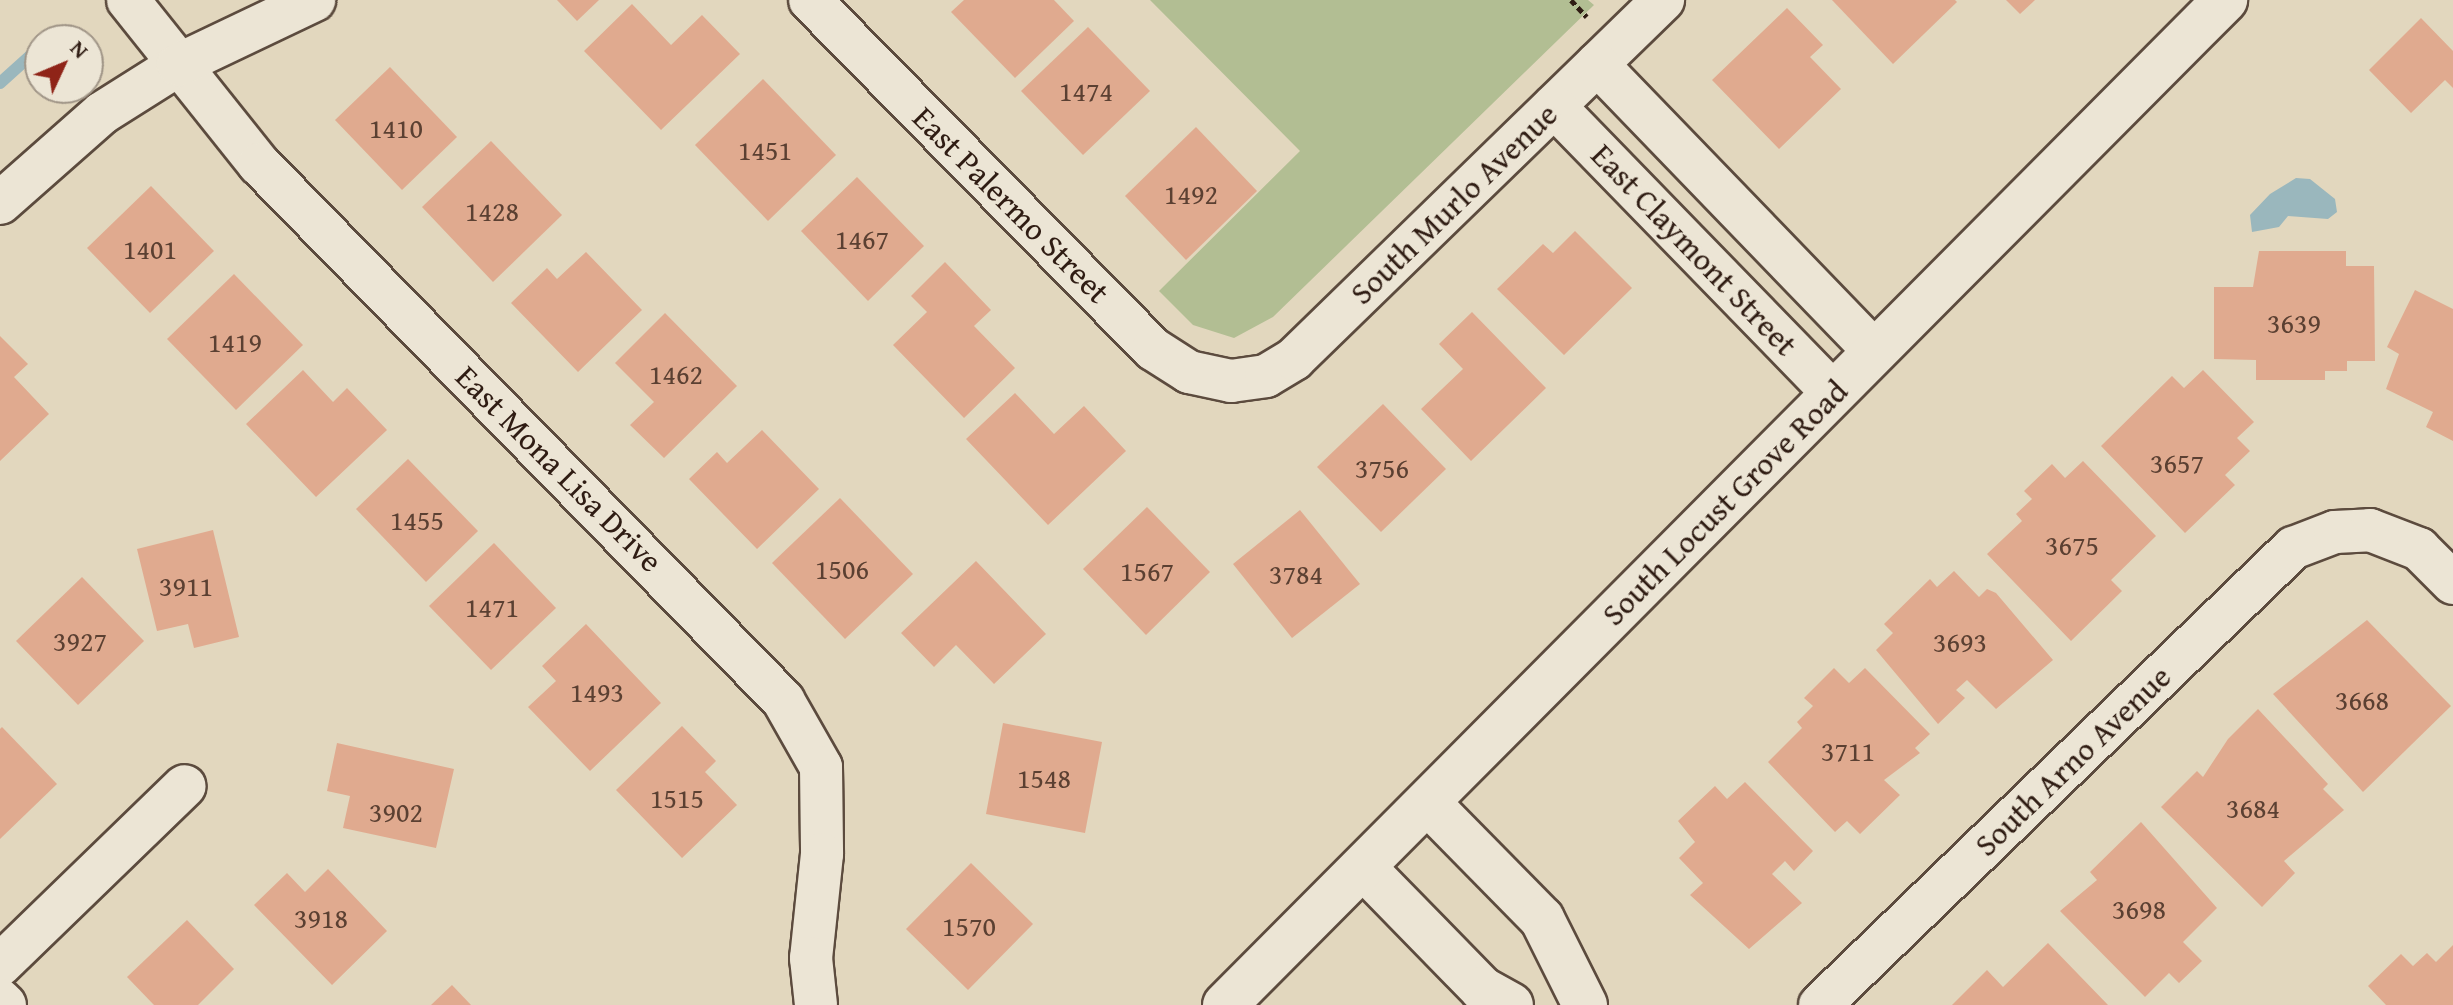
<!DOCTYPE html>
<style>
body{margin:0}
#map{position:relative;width:2453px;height:1005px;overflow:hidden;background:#e2d7be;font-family:"Gentium Book Plus",serif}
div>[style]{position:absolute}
.green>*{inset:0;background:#b2be93}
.water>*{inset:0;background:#9ab7bd}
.stream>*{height:12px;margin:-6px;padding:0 6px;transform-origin:6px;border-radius:6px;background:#9ab7bd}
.building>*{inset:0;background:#e0aa8f}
.path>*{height:5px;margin-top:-2.5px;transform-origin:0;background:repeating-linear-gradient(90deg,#2f1c13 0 6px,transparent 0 10px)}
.roads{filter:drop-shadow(2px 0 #5c4b3e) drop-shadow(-2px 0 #5c4b3e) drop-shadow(0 2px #5c4b3e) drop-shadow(0 -2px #5c4b3e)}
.minor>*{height:42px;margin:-21px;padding:0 21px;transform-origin:21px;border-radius:21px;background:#ece5d5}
.tertiary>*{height:44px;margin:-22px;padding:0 22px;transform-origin:22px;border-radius:22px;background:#ece5d5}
.secondary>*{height:44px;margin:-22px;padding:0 22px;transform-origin:22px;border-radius:22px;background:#ece5d5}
span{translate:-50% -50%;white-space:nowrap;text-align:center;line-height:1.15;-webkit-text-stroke:6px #ece5d5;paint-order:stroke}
.number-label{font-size:28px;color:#5b4032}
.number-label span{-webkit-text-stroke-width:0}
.street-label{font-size:32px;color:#2f1c13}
.north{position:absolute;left:24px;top:24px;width:80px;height:80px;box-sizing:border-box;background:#ece5d5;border:2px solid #a09587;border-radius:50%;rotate:46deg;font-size:22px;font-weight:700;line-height:32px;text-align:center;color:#2f1c13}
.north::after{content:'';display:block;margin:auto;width:28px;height:36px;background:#8f2418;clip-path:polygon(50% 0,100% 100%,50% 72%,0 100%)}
</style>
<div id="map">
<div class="green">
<i style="clip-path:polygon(1150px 0,1588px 0,1594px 5px,1273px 317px,1234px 338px,1193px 325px,1159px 291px,1300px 151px)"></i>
</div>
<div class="water">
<i style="clip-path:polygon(2296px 178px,2310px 179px,2335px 199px,2337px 212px,2328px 219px,2288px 216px,2279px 227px,2252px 232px,2250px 215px,2270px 194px)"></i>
</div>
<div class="stream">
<i style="left:47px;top:40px;width:13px;rotate:-39deg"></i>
<i style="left:0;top:83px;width:54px;rotate:-42deg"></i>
</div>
<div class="building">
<i style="clip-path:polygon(557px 0,599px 0,577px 21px)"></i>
<i style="clip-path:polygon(964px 0,1054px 0,1074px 21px,1015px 78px,951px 12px)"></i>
<i style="clip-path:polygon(1832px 0,1955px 0,1957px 2px,1893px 64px)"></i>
<i style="clip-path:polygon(2006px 0,2035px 0,2020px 14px)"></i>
<i style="clip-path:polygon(632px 4px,671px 45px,702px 15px,740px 54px,661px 130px,584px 51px)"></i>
<i style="clip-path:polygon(1787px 8px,1823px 45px,1810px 57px,1841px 89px,1779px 149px,1712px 80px)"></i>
<i style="clip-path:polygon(2421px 18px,2453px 51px,2453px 88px,2445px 80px,2411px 113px,2369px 70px)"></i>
<i style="clip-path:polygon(1088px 27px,1150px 91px,1083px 155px,1021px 91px)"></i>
<i style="clip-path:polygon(390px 67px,457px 137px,402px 190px,335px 120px)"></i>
<i style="clip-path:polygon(763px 79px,836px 155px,768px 221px,695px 145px)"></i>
<i style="clip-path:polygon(1196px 127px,1257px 191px,1186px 260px,1125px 196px)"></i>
<i style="clip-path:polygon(491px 141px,562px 215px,493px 282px,422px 207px)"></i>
<i style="clip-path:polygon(857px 177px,924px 246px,868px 301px,801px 231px)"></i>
<i style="clip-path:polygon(151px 186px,214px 251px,150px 313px,87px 248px)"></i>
<i style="clip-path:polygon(1575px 231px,1632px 288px,1564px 355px,1497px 289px,1543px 244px,1553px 253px)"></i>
<i style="clip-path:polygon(2259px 251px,2346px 251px,2346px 266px,2374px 266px,2375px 361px,2347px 361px,2347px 371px,2325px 371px,2325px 380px,2256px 380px,2256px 360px,2214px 359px,2214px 287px,2253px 287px)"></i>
<i style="clip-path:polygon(586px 252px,642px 310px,578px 372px,511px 303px,547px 268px,557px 279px)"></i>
<i style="clip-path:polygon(945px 262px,991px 310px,974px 326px,1015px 368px,964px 418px,893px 345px,927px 312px,911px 296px)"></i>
<i style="clip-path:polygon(234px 274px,303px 345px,236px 410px,167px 339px)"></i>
<i style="clip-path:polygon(2415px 290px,2453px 309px,2453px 441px,2426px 427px,2433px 412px,2386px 389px,2399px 354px,2387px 347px)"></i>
<i style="clip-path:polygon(1472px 312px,1546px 388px,1471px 461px,1421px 409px,1463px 369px,1439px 344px)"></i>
<i style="clip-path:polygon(665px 313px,737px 386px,664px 458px,630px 425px,654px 402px,615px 363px)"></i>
<i style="clip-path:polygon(0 336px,28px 364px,14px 377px,49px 414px,0 461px)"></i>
<i style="clip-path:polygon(303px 370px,333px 402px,347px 388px,387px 430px,316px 497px,246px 424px)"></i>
<i style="clip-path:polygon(2203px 370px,2254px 422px,2237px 438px,2250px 451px,2225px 475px,2235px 485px,2185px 533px,2101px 446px,2172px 376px,2184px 388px)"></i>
<i style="clip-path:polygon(1015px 393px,1054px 434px,1084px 406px,1126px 451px,1048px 525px,966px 439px)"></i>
<i style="clip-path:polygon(1383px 404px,1446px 469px,1381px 532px,1317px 467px)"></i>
<i style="clip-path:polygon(762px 430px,819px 489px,757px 549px,689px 479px,717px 452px,727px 463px)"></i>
<i style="clip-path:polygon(408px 459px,478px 531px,426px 582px,356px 509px)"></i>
<i style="clip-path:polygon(2083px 461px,2156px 536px,2111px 580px,2122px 591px,2071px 641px,1987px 554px,2022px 521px,2016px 514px,2032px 499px,2024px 491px,2052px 464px,2065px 478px)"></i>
<i style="clip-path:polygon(840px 498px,913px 574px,845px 639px,772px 563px)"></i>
<i style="clip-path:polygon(1147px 507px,1210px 572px,1146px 635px,1083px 569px)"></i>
<i style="clip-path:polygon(1300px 510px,1360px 584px,1292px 638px,1233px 564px)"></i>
<i style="clip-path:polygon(213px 530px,239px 637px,194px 648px,188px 624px,157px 631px,137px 549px)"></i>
<i style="clip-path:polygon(494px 543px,556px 608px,491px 670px,429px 606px)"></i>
<i style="clip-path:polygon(976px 561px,1046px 634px,994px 684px,956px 645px,934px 667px,901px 633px)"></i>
<i style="clip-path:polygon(1954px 571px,1979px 597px,1987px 589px,1996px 593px,2053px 660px,1996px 709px,1967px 680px,1956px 690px,1965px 698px,1938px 724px,1876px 650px,1893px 633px,1884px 624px,1930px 579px,1937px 587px)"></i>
<i style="clip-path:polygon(82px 577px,144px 641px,78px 705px,16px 641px)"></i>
<i style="clip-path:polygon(2367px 620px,2451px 706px,2363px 792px,2273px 694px)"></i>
<i style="clip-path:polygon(586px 624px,661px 703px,590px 771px,528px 707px,556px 681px,542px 666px)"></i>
<i style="clip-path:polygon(1834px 668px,1849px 683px,1865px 668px,1930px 734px,1915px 748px,1920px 753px,1884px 780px,1900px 795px,1860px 834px,1847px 821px,1835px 832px,1768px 762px,1802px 728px,1797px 722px,1813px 706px,1804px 698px)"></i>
<i style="clip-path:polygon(2258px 709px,2328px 784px,2323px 789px,2344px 810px,2284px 861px,2295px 873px,2262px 907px,2161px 807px,2197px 771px,2203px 777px,2228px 739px)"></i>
<i style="clip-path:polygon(1003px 723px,1102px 742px,1085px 833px,986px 814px)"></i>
<i style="clip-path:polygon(682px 726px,716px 761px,705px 772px,737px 805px,682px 858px,616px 790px)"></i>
<i style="clip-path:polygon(2px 727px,57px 784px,0 839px,0 729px)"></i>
<i style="clip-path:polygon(337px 743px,454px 769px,436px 848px,343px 828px,350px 796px,327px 791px)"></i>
<i style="clip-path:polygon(1745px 782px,1813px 851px,1794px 871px,1785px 861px,1772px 874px,1802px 903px,1749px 949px,1690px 895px,1703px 883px,1679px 858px,1695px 842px,1678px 821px,1715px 786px,1727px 799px)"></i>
<i style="clip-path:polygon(2141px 822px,2217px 908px,2183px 942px,2202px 961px,2179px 983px,2169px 973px,2145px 997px,2060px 911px,2097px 880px,2090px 872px)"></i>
<i style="clip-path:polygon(971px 863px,1033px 924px,968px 990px,906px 929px)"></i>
<i style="clip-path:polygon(328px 869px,387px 931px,332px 985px,254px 905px,287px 873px,305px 892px)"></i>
<i style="clip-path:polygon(187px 920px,234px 969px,198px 1005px,154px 1005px,127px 977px)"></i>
<i style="clip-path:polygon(2048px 943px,2108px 1005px,1952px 1005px,1987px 970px,2003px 987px)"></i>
<i style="clip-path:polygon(2453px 945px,2453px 1005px,2386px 1005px,2368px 986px,2401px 954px,2413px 966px,2427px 953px,2436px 962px)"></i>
<i style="clip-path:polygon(452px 985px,471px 1005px,431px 1005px)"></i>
</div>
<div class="path">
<i style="left:1571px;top:0;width:23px;rotate:47deg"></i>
</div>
<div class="roads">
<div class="minor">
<i style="left:128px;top:0;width:210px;rotate:51.4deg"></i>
<i style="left:259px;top:164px;width:750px;rotate:45.65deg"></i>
<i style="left:783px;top:700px;width:77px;rotate:60.4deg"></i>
<i style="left:821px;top:767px;width:87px;rotate:89.3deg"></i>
<i style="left:822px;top:854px;width:105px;rotate:96deg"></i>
<i style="left:811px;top:958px;width:47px;rotate:83.9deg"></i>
<i style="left:810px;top:0;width:489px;rotate:45.5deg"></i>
<i style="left:1153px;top:349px;width:43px;rotate:32.6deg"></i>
<i style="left:1189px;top:372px;width:43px;rotate:12.1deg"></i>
<i style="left:1231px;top:381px;width:35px;rotate:-8deg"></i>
<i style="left:1266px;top:376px;width:33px;rotate:-31deg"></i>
<i style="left:1294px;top:359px;width:515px;rotate:-44.21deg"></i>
<i style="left:1597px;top:64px;width:399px;rotate:46deg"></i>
<i style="left:1554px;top:106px;width:400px;rotate:45.8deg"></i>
<i style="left:0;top:203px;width:136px;rotate:-41.4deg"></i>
<i style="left:102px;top:113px;width:90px;rotate:-32.3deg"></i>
<i style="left:178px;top:65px;width:151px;rotate:-25.5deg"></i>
<i style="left:0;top:965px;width:257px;rotate:-44.1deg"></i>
<i style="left:0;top:1000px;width:7px;rotate:45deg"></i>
<i style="left:1820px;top:1005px;width:658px;rotate:-44.01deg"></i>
<i style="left:2293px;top:548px;width:45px;rotate:-20.9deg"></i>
<i style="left:2335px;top:532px;width:35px;rotate:-3deg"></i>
<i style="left:2370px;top:530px;width:53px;rotate:21.2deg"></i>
<i style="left:2419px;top:549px;width:48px;rotate:45deg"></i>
</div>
<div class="tertiary">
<i style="left:1429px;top:804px;width:161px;rotate:45.5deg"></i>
<i style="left:1542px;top:919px;width:96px;rotate:63.4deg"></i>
<i style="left:1364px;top:868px;width:169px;rotate:45.7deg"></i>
<i style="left:1482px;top:989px;width:33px;rotate:29deg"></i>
</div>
<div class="secondary">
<i style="left:1225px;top:1005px;width:1418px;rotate:-45.14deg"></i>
</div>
</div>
<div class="number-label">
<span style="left:1086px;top:91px">1474</span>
<span style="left:396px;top:128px">1410</span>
<span style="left:765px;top:150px">1451</span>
<span style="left:1191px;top:194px">1492</span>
<span style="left:492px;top:211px">1428</span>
<span style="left:862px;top:239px">1467</span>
<span style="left:150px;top:249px">1401</span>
<span style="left:2294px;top:323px">3639</span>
<span style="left:235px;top:342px">1419</span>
<span style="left:676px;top:374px">1462</span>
<span style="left:2177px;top:463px">3657</span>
<span style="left:1382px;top:468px">3756</span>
<span style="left:417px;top:520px">1455</span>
<span style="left:2072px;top:545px">3675</span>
<span style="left:842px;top:569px">1506</span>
<span style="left:1147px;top:571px">1567</span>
<span style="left:1296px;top:574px">3784</span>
<span style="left:186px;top:586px">3911</span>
<span style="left:492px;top:607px">1471</span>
<span style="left:80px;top:641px">3927</span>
<span style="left:1960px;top:642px">3693</span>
<span style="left:597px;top:692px">1493</span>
<span style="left:2362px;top:700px">3668</span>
<span style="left:1848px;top:751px">3711</span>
<span style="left:1044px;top:778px">1548</span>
<span style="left:677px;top:798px">1515</span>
<span style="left:2253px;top:808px">3684</span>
<span style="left:396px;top:812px">3902</span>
<span style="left:2139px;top:909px">3698</span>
<span style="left:321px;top:918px">3918</span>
<span style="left:969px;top:926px">1570</span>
</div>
<div class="street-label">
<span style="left:1454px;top:204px;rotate:-44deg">South Murlo Avenue</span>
<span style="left:1011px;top:205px;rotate:45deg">East Palermo Street</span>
<span style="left:1694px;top:250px;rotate:46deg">East Claymont Street</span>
<span style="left:559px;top:469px;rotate:45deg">East Mona Lisa Drive</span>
<span style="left:1725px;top:503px;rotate:-45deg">South Locust Grove Road</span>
<span style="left:2073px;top:761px;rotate:-44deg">South Arno Avenue</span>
</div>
<div class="north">N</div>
</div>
